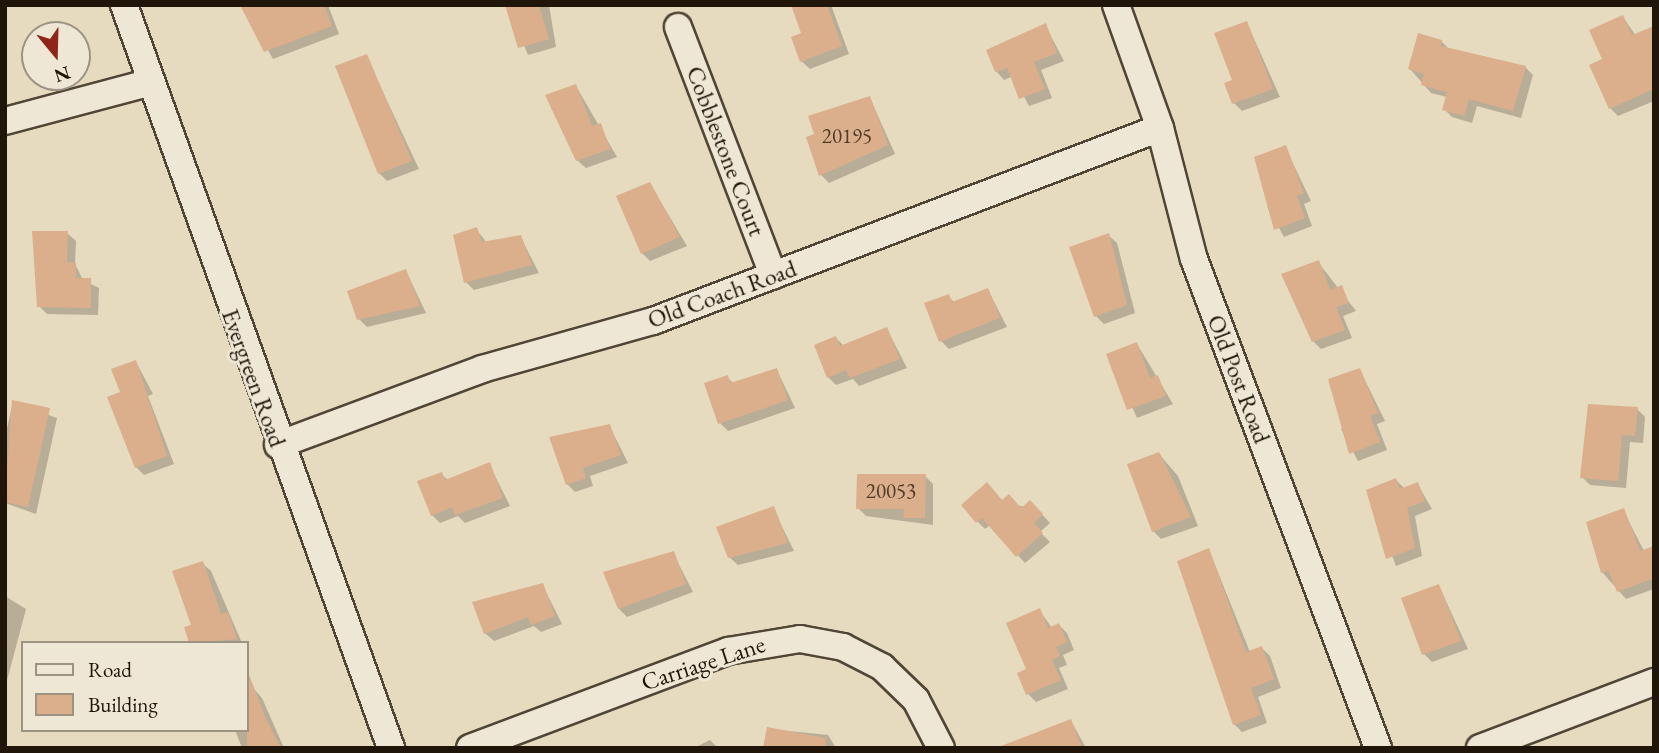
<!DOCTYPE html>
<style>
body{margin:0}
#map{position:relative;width:1659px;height:753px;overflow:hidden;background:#e6dabf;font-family:"EB Garamond",serif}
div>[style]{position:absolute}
.shadow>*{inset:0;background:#0003}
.building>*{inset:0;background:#dbaf8c}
.roads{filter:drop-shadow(2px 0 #514636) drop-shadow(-2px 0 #514636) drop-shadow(0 2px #514636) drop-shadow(0 -2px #514636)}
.minor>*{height:26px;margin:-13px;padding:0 13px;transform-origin:13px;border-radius:13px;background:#efe7d5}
span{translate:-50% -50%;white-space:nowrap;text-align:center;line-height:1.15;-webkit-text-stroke:6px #efe7d5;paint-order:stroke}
.number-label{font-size:21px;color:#4e3c2a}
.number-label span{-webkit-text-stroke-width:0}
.street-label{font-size:24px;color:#1f1509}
.frame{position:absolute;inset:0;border:7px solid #1f1509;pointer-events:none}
.legend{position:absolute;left:21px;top:641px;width:228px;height:91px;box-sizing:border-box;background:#efe7d5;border:2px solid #9c9383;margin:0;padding:9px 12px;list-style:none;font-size:21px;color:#1f1509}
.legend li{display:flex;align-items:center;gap:14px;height:35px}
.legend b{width:35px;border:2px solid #9c9383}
.north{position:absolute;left:21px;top:21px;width:70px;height:70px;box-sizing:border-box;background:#efe7d5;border:2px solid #9c9383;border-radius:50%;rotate:161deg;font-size:19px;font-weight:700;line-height:28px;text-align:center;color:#1f1509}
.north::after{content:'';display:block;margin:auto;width:24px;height:32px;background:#8f2418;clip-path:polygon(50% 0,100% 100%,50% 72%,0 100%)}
</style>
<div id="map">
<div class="shadow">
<i style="clip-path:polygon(242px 5px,328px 5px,339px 34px,273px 59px)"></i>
<i style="clip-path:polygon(507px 5px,549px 5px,556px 47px,528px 55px)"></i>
<i style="clip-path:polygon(793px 5px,831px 5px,849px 54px,810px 69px,801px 61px,803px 34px)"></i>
<i style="clip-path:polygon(1623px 17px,1636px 36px,1654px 29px,1654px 101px,1618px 116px,1610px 108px,1604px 60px)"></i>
<i style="clip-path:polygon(1247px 23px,1280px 97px,1242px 111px,1234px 103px,1234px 81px)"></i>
<i style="clip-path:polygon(1045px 25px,1064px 61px,1041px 70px,1052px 98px,1029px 106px,1013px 76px,1004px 80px,996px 71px)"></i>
<i style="clip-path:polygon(1441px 41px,1450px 50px,1525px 67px,1533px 75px,1521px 118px,1477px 106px,1472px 123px,1452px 117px,1444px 109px,1447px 97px,1431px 93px,1410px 69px)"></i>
<i style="clip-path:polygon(366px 56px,419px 169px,387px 181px,379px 173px)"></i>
<i style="clip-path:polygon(576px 86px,617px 157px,586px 168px,577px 160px)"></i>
<i style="clip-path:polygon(870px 98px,895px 154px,829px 183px,821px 175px,817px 135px)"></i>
<i style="clip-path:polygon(1285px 147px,1311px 201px,1304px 204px,1312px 226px,1284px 237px,1267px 206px,1274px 204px)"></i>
<i style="clip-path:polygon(650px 184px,687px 246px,650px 261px,642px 253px)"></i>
<i style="clip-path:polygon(476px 229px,487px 243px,520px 236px,539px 273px,474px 290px,466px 282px)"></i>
<i style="clip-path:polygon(67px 233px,76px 241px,75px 264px,83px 280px,99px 288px,98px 315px,47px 314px,39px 306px)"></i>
<i style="clip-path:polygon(1108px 235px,1117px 243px,1135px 313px,1104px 324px,1096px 316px)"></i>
<i style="clip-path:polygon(1318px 262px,1356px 311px,1343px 316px,1352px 338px,1321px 349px,1313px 341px)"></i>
<i style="clip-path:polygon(406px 271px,426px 313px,367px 327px,359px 319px)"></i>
<i style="clip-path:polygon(988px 290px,1007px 327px,949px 349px,941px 341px,948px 296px,955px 303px)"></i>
<i style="clip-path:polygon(887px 329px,907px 368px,859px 386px,853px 379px,836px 385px,828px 377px,836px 338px,844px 346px)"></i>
<i style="clip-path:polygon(1137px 344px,1173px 404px,1137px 418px,1109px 355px)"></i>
<i style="clip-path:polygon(136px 362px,153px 394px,148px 396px,174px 464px,144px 475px,136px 467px,122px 393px)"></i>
<i style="clip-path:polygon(777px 370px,795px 408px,728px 431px,720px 423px,727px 377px,734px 384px)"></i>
<i style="clip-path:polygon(1360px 370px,1385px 421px,1377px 424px,1387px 450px,1358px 461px,1341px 429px,1348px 427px)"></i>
<i style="clip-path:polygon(13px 402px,57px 418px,36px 514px,5px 503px,5px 437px)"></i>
<i style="clip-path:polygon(1637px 409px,1645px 417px,1643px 443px,1630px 442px,1626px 488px,1590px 485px,1582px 477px)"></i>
<i style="clip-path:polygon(609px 425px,628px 463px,590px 476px,593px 486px,575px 492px,567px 484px)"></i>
<i style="clip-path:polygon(1159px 454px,1178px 476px,1198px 526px,1161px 539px,1153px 531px)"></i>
<i style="clip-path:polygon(489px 464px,510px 506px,465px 523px,458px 516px,440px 523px,432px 515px,441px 474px,448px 480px)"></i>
<i style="clip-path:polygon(925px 476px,933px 484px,933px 525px,866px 516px,858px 508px)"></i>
<i style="clip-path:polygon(1396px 480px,1405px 489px,1418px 485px,1432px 509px,1415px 516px,1422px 556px,1396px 566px,1368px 491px)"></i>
<i style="clip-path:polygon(1003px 502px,1038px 510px,1050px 523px,1040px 532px,1050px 542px,1025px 563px,990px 525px,985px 529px,977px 521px)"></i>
<i style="clip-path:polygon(773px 508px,794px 551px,738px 565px,729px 557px)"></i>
<i style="clip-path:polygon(1623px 510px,1644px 551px,1654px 548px,1654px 589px,1626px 599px,1602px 572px)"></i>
<i style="clip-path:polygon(1209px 550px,1250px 652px,1262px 648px,1270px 656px,1281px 688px,1258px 697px,1267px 723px,1242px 732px,1234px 724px)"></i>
<i style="clip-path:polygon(673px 553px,693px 592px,627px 617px,619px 609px)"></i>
<i style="clip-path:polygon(202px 563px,211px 571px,242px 643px,191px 643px)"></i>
<i style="clip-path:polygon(542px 584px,562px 624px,541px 632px,534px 626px,494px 641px,485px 633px)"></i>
<i style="clip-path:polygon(1439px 586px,1468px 649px,1432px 662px,1424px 654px)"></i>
<i style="clip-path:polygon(5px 596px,26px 609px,5px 688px)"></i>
<i style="clip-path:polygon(1040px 611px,1052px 628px,1059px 625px,1067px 633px,1074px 650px,1063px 655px,1067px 665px,1059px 668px,1068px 689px,1036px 702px,1028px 694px,1028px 670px)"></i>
<i style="clip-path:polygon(254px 689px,262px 698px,284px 748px,242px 748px,235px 730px,247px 730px,247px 692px)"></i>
<i style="clip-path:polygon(1071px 721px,1086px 748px,1028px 748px)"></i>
<i style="clip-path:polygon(769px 729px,828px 735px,836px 748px,765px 748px)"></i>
<i style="clip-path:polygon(710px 740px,718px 748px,694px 748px)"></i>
</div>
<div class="building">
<i style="clip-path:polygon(240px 5px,324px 5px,332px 26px,264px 52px)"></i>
<i style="clip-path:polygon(505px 5px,539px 5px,549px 39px,518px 48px)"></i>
<i style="clip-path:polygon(791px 5px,827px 5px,842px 46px,800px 62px,791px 37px,801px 33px)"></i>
<i style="clip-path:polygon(1623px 15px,1632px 35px,1654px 26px,1654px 89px,1609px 109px,1589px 65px,1602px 59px,1589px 30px)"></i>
<i style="clip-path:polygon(1247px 21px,1273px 89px,1232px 104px,1224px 83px,1232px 80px,1214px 33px)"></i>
<i style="clip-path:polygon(1046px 23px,1057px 53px,1034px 62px,1045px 89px,1019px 99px,1007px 68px,995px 72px,986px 50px)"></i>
<i style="clip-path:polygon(1418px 33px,1442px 40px,1441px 46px,1526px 66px,1513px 111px,1469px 99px,1464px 116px,1442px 110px,1447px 92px,1421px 85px,1424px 74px,1408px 69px)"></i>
<i style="clip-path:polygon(367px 54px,412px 161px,378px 174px,335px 66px)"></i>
<i style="clip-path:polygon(576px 84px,592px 126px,601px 123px,610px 149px,576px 161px,545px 95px)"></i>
<i style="clip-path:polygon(870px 96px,888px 145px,819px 176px,806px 137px,814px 134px,808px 116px)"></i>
<i style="clip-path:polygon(1286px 145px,1304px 193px,1297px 196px,1305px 218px,1274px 230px,1254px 157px)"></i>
<i style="clip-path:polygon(650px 182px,680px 237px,641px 254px,616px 196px)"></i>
<i style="clip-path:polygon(477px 227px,482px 242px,521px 235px,532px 265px,464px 283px,453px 235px)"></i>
<i style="clip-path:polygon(32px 231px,68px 231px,67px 262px,76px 263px,76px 278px,91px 278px,91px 308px,37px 307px)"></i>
<i style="clip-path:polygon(1109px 233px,1127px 305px,1094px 317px,1069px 247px)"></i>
<i style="clip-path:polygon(1319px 260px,1330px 290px,1342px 285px,1349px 303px,1336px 307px,1345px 330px,1312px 342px,1281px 274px)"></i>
<i style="clip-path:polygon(406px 269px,420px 306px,357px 320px,347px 291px)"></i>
<i style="clip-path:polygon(988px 288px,1000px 318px,939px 342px,924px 303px,949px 294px,952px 302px)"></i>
<i style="clip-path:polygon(887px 327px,900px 359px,850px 378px,846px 370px,827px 378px,814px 345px,836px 336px,840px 346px)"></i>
<i style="clip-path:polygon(1137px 342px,1150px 378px,1158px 375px,1166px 396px,1127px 410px,1106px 354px)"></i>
<i style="clip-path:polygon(136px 360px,167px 456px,135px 468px,107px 397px,120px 392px,111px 369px)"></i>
<i style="clip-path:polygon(777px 368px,788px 400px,718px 424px,704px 383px,728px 375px,730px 383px)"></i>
<i style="clip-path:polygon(1360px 368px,1378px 413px,1370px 416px,1380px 442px,1349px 454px,1328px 379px)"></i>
<i style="clip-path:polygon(12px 400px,50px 408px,28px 507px,5px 502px)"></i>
<i style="clip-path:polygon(1588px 404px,1638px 407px,1635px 436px,1622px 435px,1618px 481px,1580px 478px)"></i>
<i style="clip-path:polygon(610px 424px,621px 455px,583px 468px,586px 478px,566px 485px,549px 437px)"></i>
<i style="clip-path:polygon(1159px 452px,1191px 517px,1152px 532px,1127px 464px)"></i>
<i style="clip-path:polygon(490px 462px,503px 498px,455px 515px,452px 507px,431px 516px,417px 481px,442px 472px,445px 480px)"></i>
<i style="clip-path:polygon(857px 474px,926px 474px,925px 518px,903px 518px,904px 509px,856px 509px)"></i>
<i style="clip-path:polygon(1396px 478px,1400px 489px,1418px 482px,1425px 501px,1407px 508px,1415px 548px,1386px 559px,1366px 490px)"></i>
<i style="clip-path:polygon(987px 482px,1002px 500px,1009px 494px,1021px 508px,1030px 500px,1043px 514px,1034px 523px,1043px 533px,1016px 557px,982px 518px,976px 523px,961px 505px)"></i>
<i style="clip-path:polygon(774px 506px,788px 543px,728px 558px,716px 527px)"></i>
<i style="clip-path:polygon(1624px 508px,1640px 551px,1654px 546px,1654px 578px,1617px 592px,1608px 570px,1601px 573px,1586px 522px)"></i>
<i style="clip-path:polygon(1209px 548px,1246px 652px,1262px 646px,1274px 679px,1251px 688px,1261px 715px,1233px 725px,1177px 561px)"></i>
<i style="clip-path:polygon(674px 551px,686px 584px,618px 609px,603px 572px)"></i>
<i style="clip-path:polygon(203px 561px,221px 614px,228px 612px,237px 639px,189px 643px,184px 627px,191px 625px,172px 571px)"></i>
<i style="clip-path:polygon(543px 583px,555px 616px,531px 625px,528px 617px,484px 634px,472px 602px)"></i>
<i style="clip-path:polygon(1439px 584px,1461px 641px,1422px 655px,1401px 598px)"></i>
<i style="clip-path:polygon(1040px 608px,1048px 628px,1059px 623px,1067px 642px,1056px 647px,1060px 656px,1052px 660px,1061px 680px,1026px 695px,1017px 673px,1026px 669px,1006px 623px)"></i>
<i style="clip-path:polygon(248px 672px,266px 719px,281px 748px,247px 748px)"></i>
<i style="clip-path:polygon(1071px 719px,1082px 748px,1001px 748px,1001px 746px)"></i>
<i style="clip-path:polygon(767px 727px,826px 738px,825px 748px,763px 748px)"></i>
</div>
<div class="roads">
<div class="minor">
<i style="left:124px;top:5px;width:790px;rotate:70.23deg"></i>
<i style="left:1116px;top:5px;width:131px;rotate:70.3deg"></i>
<i style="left:1160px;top:128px;width:135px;rotate:75.5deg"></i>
<i style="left:1194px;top:259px;width:522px;rotate:69.38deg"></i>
<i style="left:678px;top:27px;width:266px;rotate:69deg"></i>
<i style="left:5px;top:121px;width:148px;rotate:-14.9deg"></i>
<i style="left:278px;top:445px;width:218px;rotate:-20.4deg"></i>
<i style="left:482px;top:369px;width:178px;rotate:-15.7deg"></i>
<i style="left:653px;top:321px;width:542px;rotate:-20.84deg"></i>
<i style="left:470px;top:748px;width:276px;rotate:-20.6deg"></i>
<i style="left:728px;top:651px;width:73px;rotate:-9.5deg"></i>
<i style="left:800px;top:639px;width:44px;rotate:10.5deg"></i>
<i style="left:843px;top:647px;width:44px;rotate:27.1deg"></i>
<i style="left:882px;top:667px;width:47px;rotate:44.1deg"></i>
<i style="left:916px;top:700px;width:54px;rotate:62.5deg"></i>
<i style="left:1480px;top:748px;width:186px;rotate:-20.8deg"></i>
</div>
</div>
<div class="number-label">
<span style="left:847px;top:136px">20195</span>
<span style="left:891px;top:491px">20053</span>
</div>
<div class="street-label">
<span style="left:726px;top:151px;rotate:69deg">Cobblestone Court</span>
<span style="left:722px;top:294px;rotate:-20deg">Old Coach Road</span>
<span style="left:254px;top:378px;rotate:70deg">Evergreen Road</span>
<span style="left:1239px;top:379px;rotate:69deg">Old Post Road</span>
<span style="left:703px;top:663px;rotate:-18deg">Carriage Lane</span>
</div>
<div class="frame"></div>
<ul class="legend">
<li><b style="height:9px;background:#efe7d5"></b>Road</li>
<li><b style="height:19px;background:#dbaf8c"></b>Building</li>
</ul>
<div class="north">N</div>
</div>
